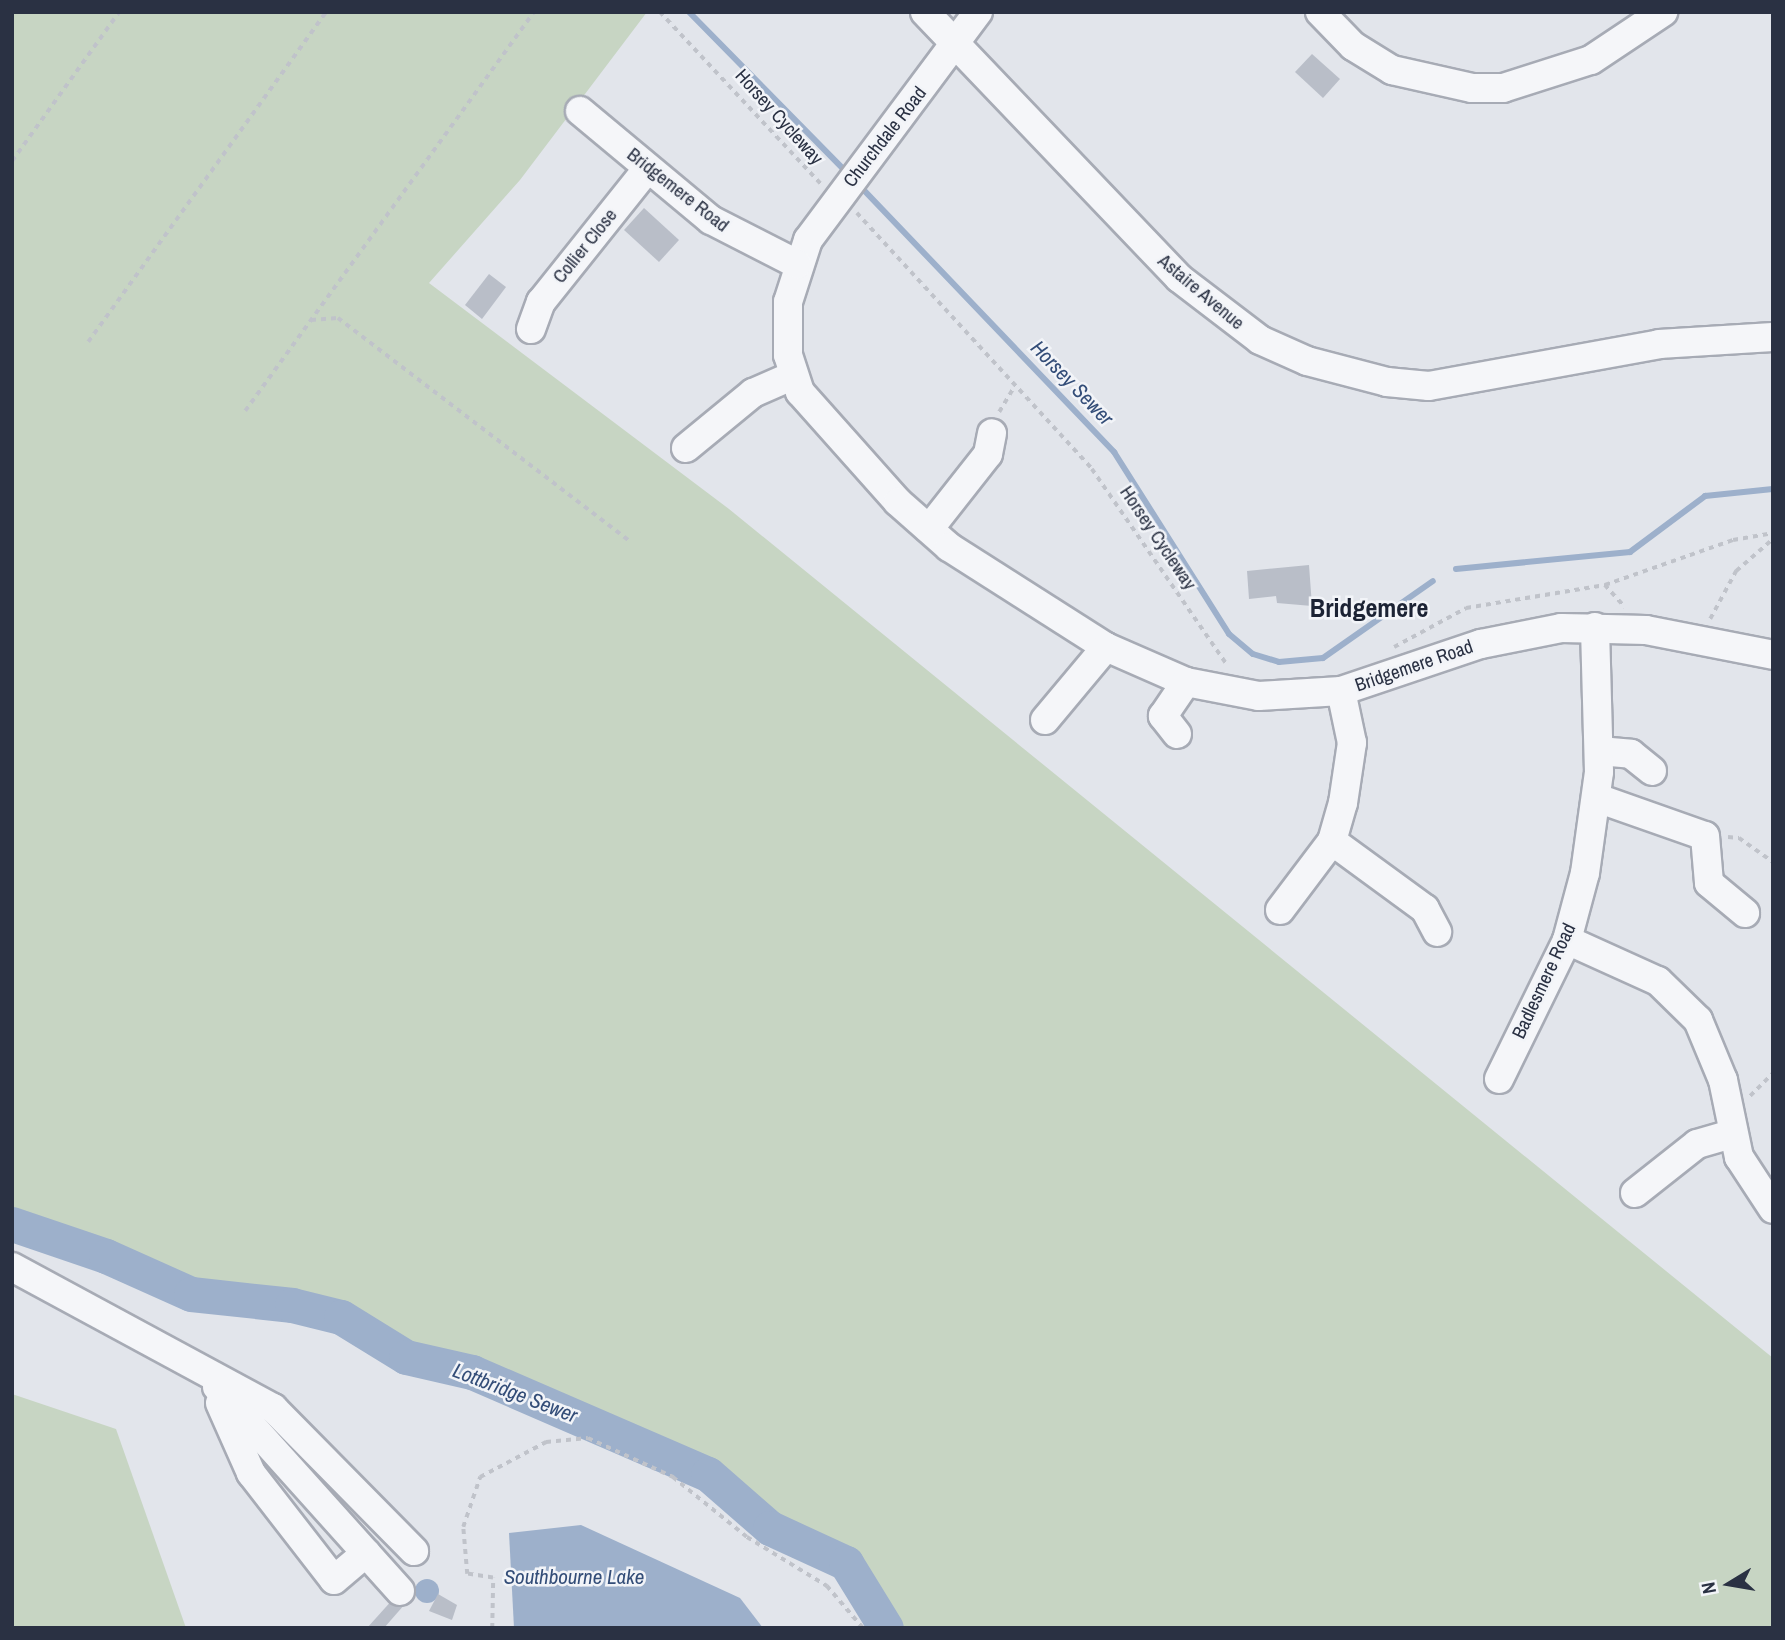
<!DOCTYPE html>
<style>
body{margin:0}
#map{position:relative;width:1785px;height:1640px;overflow:hidden;background:#e2e5eb;font-family:"Archivo Narrow",sans-serif}
div>[style]{position:absolute}
.green>*{inset:0;background:#c7d5c3}
.water>*{inset:0;background:#9db0cb}
.round{border-radius:50%}
.stream>*{height:6px;margin:-3px;padding:0 3px;transform-origin:3px;border-radius:3px;background:#9db0cb}
.river>*{height:35px;margin:-17.5px;padding:0 17.5px;transform-origin:17.5px;border-radius:17.5px;background:#9db0cb}
.building>*{inset:0;background:#b9bec8}
.path>*{height:3.5px;margin-top:-1.75px;transform-origin:0;background:repeating-linear-gradient(90deg,#c0c3ca 0 5px,transparent 0 10px)}
.roads{filter:drop-shadow(2px 0 #a7abb5) drop-shadow(-2px 0 #a7abb5) drop-shadow(0 2px #a7abb5) drop-shadow(0 -2px #a7abb5)}
.minor>*{height:28px;margin:-14px;padding:0 14px;transform-origin:14px;border-radius:14px;background:#f5f6f9}
span{translate:-50% -50%;white-space:nowrap;text-align:center;line-height:1.15;-webkit-text-stroke:5px #f2f4f8;paint-order:stroke}
.street-label{font-size:19px;color:#2a3143}
.water-label{font-size:21px;color:#334d78;font-style:italic}
.district-label{font-size:26px;color:#1c2334;font-weight:700}
.frame{position:absolute;inset:0;border:14px solid #2a3143;pointer-events:none}
.north{position:absolute;left:1694px;top:1549px;width:70px;height:70px;-webkit-text-stroke:5px #f2f4f8;paint-order:stroke;rotate:259deg;font-size:19px;font-weight:700;line-height:28px;text-align:center;color:#2a3143}
.north::after{content:'';display:block;margin:auto;width:24px;height:32px;background:#2a3143;clip-path:polygon(50% 0,100% 100%,50% 72%,0 100%)}
</style>
<div id="map">
<div class="green">
<i style="clip-path:polygon(12px 12px,647px 12px,520px 180px,429px 283px,729px 509px,1773px 1358px,1773px 1628px,886px 1628px,846px 1563px,770px 1528px,708px 1474px,472px 1372px,406px 1357px,341px 1317px,292px 1305px,191px 1294px,106px 1256px,12px 1224px)"></i>
<i style="clip-path:polygon(12px 1394px,116px 1429px,186px 1628px,12px 1628px)"></i>
</div>
<div class="water">
<i style="clip-path:polygon(581px 1525px,740px 1598px,763px 1628px,514px 1628px,509px 1533px)"></i>
<i class="round" style="left:415px;top:1579px;width:24px;height:24px"></i>
</div>
<div class="stream">
<i style="left:689px;top:12px;width:227px;rotate:45.5deg"></i>
<i style="left:858px;top:184px;width:371px;rotate:46.3deg"></i>
<i style="left:1114px;top:452px;width:215px;rotate:57.7deg"></i>
<i style="left:1229px;top:634px;width:31px;rotate:40deg"></i>
<i style="left:1253px;top:654px;width:27px;rotate:17deg"></i>
<i style="left:1279px;top:662px;width:44px;rotate:-5.2deg"></i>
<i style="left:1323px;top:658px;width:134px;rotate:-35deg"></i>
<i style="left:1456px;top:569px;width:175px;rotate:-5.6deg"></i>
<i style="left:1630px;top:552px;width:94px;rotate:-36.7deg"></i>
<i style="left:1705px;top:496px;width:68px;rotate:-5.9deg"></i>
</div>
<div class="river">
<i style="left:12px;top:1224px;width:99px;rotate:18.8deg"></i>
<i style="left:106px;top:1256px;width:93px;rotate:24.1deg"></i>
<i style="left:191px;top:1294px;width:102px;rotate:6.2deg"></i>
<i style="left:292px;top:1305px;width:50px;rotate:13.8deg"></i>
<i style="left:341px;top:1317px;width:76px;rotate:31.6deg"></i>
<i style="left:406px;top:1357px;width:68px;rotate:12.8deg"></i>
<i style="left:472px;top:1372px;width:257px;rotate:23.4deg"></i>
<i style="left:708px;top:1474px;width:82px;rotate:41.1deg"></i>
<i style="left:770px;top:1528px;width:84px;rotate:24.7deg"></i>
<i style="left:846px;top:1563px;width:76px;rotate:58.4deg"></i>
</div>
<div class="building">
<i style="clip-path:polygon(1312px 54px,1340px 79px,1323px 98px,1295px 72px)"></i>
<i style="clip-path:polygon(644px 208px,679px 240px,659px 262px,624px 230px)"></i>
<i style="clip-path:polygon(489px 274px,506px 287px,482px 319px,465px 305px)"></i>
<i style="clip-path:polygon(1309px 565px,1312px 606px,1277px 603px,1276px 596px,1249px 599px,1247px 571px)"></i>
<i style="clip-path:polygon(403px 1588px,412px 1596px,384px 1628px,367px 1628px)"></i>
<i style="clip-path:polygon(438px 1594px,457px 1605px,452px 1620px,429px 1611px)"></i>
</div>
<div class="path">
<i style="left:660px;top:12px;width:236px;rotate:46.9deg"></i>
<i style="left:12px;top:161px;width:183px;rotate:-54.3deg"></i>
<i style="left:857px;top:213px;width:348px;rotate:47.4deg"></i>
<i style="left:1092px;top:469px;width:239px;rotate:55.4deg"></i>
<i style="left:311px;top:320px;width:27px;rotate:-4deg"></i>
<i style="left:338px;top:318px;width:369px;rotate:37.4deg"></i>
<i style="left:88px;top:342px;width:407px;rotate:-54.2deg"></i>
<i style="left:245px;top:411px;width:493px;rotate:-54.1deg"></i>
<i style="left:999px;top:412px;width:29px;rotate:-59deg"></i>
<i style="left:1605px;top:585px;width:30px;rotate:48deg"></i>
<i style="left:1710px;top:619px;width:55px;rotate:-61.6deg"></i>
<i style="left:1736px;top:571px;width:49px;rotate:-40.9deg"></i>
<i style="left:1394px;top:647px;width:82px;rotate:-28.4deg"></i>
<i style="left:1466px;top:608px;width:141px;rotate:-9.4deg"></i>
<i style="left:1605px;top:585px;width:136px;rotate:-19.4deg"></i>
<i style="left:1733px;top:540px;width:41px;rotate:-9.9deg"></i>
<i style="left:1728px;top:837px;width:11px;rotate:5deg"></i>
<i style="left:1739px;top:838px;width:42px;rotate:35.2deg"></i>
<i style="left:1750px;top:1096px;width:33px;rotate:-45deg"></i>
<i style="left:492px;top:1628px;width:50px;rotate:-88.9deg"></i>
<i style="left:493px;top:1578px;width:26px;rotate:-171deg"></i>
<i style="left:467px;top:1574px;width:47px;rotate:-94.9deg"></i>
<i style="left:463px;top:1527px;width:53px;rotate:-71.2deg"></i>
<i style="left:480px;top:1477px;width:75px;rotate:-27.9deg"></i>
<i style="left:546px;top:1442px;width:42px;rotate:-5.4deg"></i>
<i style="left:588px;top:1438px;width:94px;rotate:24.6deg"></i>
<i style="left:673px;top:1477px;width:95px;rotate:39deg"></i>
<i style="left:747px;top:1537px;width:94px;rotate:31.5deg"></i>
<i style="left:827px;top:1586px;width:55px;rotate:49.4deg"></i>
</div>
<div class="roads">
<div class="minor">
<i style="left:925px;top:12px;width:368px;rotate:46.3deg"></i>
<i style="left:1179px;top:278px;width:102px;rotate:37.4deg"></i>
<i style="left:1260px;top:340px;width:51px;rotate:24.1deg"></i>
<i style="left:1307px;top:361px;width:83px;rotate:14.7deg"></i>
<i style="left:1387px;top:382px;width:42px;rotate:5.4deg"></i>
<i style="left:1429px;top:386px;width:234px;rotate:-10.3deg"></i>
<i style="left:1659px;top:344px;width:114px;rotate:-3.5deg"></i>
<i style="left:978px;top:12px;width:284px;rotate:126.7deg"></i>
<i style="left:808px;top:240px;width:65px;rotate:107.9deg"></i>
<i style="left:788px;top:302px;width:53px;rotate:90deg"></i>
<i style="left:788px;top:355px;width:39px;rotate:72deg"></i>
<i style="left:800px;top:392px;width:147px;rotate:48.3deg"></i>
<i style="left:898px;top:502px;width:68px;rotate:41.4deg"></i>
<i style="left:949px;top:547px;width:186px;rotate:32.5deg"></i>
<i style="left:1106px;top:647px;width:87px;rotate:23.6deg"></i>
<i style="left:1186px;top:682px;width:74px;rotate:10.9deg"></i>
<i style="left:1259px;top:696px;width:82px;rotate:-3.5deg"></i>
<i style="left:1341px;top:691px;width:148px;rotate:-18.6deg"></i>
<i style="left:1481px;top:644px;width:82px;rotate:-11.3deg"></i>
<i style="left:1561px;top:628px;width:85px;rotate:1.3deg"></i>
<i style="left:1646px;top:630px;width:129px;rotate:11.1deg"></i>
<i style="left:1320px;top:12px;width:47px;rotate:45.9deg"></i>
<i style="left:1353px;top:46px;width:46px;rotate:31.6deg"></i>
<i style="left:1392px;top:70px;width:82px;rotate:12.7deg"></i>
<i style="left:1472px;top:88px;width:31px"></i>
<i style="left:1503px;top:88px;width:92px;rotate:-17.7deg"></i>
<i style="left:1591px;top:60px;width:87px;rotate:-33.7deg"></i>
<i style="left:580px;top:111px;width:170px;rotate:39.8deg"></i>
<i style="left:711px;top:220px;width:97px;rotate:27.1deg"></i>
<i style="left:531px;top:329px;width:29px;rotate:-70deg"></i>
<i style="left:541px;top:302px;width:171px;rotate:-51.4deg"></i>
<i style="left:686px;top:448px;width:87px;rotate:-39.4deg"></i>
<i style="left:753px;top:393px;width:43px;rotate:-23.6deg"></i>
<i style="left:929px;top:529px;width:95px;rotate:-51.8deg"></i>
<i style="left:988px;top:454px;width:21px;rotate:-79deg"></i>
<i style="left:1045px;top:720px;width:95px;rotate:-50.1deg"></i>
<i style="left:1177px;top:734px;width:23px;rotate:-128deg"></i>
<i style="left:1163px;top:716px;width:41px;rotate:-55.9deg"></i>
<i style="left:1599px;top:751px;width:32px;rotate:5deg"></i>
<i style="left:1631px;top:754px;width:27px;rotate:39deg"></i>
<i style="left:1597px;top:798px;width:114px;rotate:19.4deg"></i>
<i style="left:1705px;top:836px;width:47px;rotate:85.1deg"></i>
<i style="left:1709px;top:883px;width:47px;rotate:39.8deg"></i>
<i style="left:1332px;top:841px;width:115px;rotate:36.2deg"></i>
<i style="left:1425px;top:909px;width:26px;rotate:62deg"></i>
<i style="left:1280px;top:910px;width:86px;rotate:-53deg"></i>
<i style="left:1332px;top:841px;width:40px;rotate:-74deg"></i>
<i style="left:1343px;top:803px;width:61px;rotate:-81.5deg"></i>
<i style="left:1352px;top:743px;width:53px;rotate:-101.9deg"></i>
<i style="left:1567px;top:940px;width:100px;rotate:24.3deg"></i>
<i style="left:1658px;top:981px;width:56px;rotate:44.3deg"></i>
<i style="left:1698px;top:1020px;width:65px;rotate:67.4deg"></i>
<i style="left:1723px;top:1080px;width:79px;rotate:78.3deg"></i>
<i style="left:1739px;top:1157px;width:62px;rotate:56.8deg"></i>
<i style="left:1499px;top:1079px;width:155px;rotate:-63.9deg"></i>
<i style="left:1567px;top:940px;width:69px;rotate:-75deg"></i>
<i style="left:1585px;top:873px;width:102px;rotate:-82.1deg"></i>
<i style="left:1599px;top:772px;width:145px;rotate:-91.6deg"></i>
<i style="left:1635px;top:1193px;width:79px;rotate:-38.3deg"></i>
<i style="left:1697px;top:1144px;width:36px;rotate:-16deg"></i>
<i style="left:12px;top:1267px;width:297px;rotate:28.4deg"></i>
<i style="left:273px;top:1408px;width:201px;rotate:45.4deg"></i>
<i style="left:217px;top:1387px;width:274px;rotate:48.1deg"></i>
<i style="left:220px;top:1403px;width:77px;rotate:66.1deg"></i>
<i style="left:251px;top:1473px;width:135px;rotate:52.2deg"></i>
<i style="left:334px;top:1580px;width:42px;rotate:-40.2deg"></i>
</div>
</div>
<div class="street-label">
<span style="left:779px;top:117px;rotate:48deg">Horsey Cycleway</span>
<span style="left:885px;top:137px;rotate:-52deg">Churchdale Road</span>
<span style="left:678px;top:190px;rotate:38deg">Bridgemere Road</span>
<span style="left:585px;top:246px;rotate:-51deg">Collier Close</span>
<span style="left:1201px;top:292px;rotate:40deg">Astaire Avenue</span>
<span style="left:1158px;top:538px;rotate:56deg">Horsey Cycleway</span>
<span style="left:1414px;top:666px;rotate:-19deg">Bridgemere Road</span>
<span style="left:1544px;top:981px;rotate:-65deg">Badlesmere Road</span>
</div>
<div class="water-label">
<span style="left:1072px;top:383px;rotate:46deg">Horsey Sewer</span>
<span style="left:515px;top:1393px;rotate:21deg">Lottbridge Sewer</span>
<span style="left:574px;top:1577px">Southbourne Lake</span>
</div>
<div class="district-label">
<span style="left:1369px;top:608px">Bridgemere</span>
</div>
<div class="frame"></div>
<div class="north">N</div>
</div>
